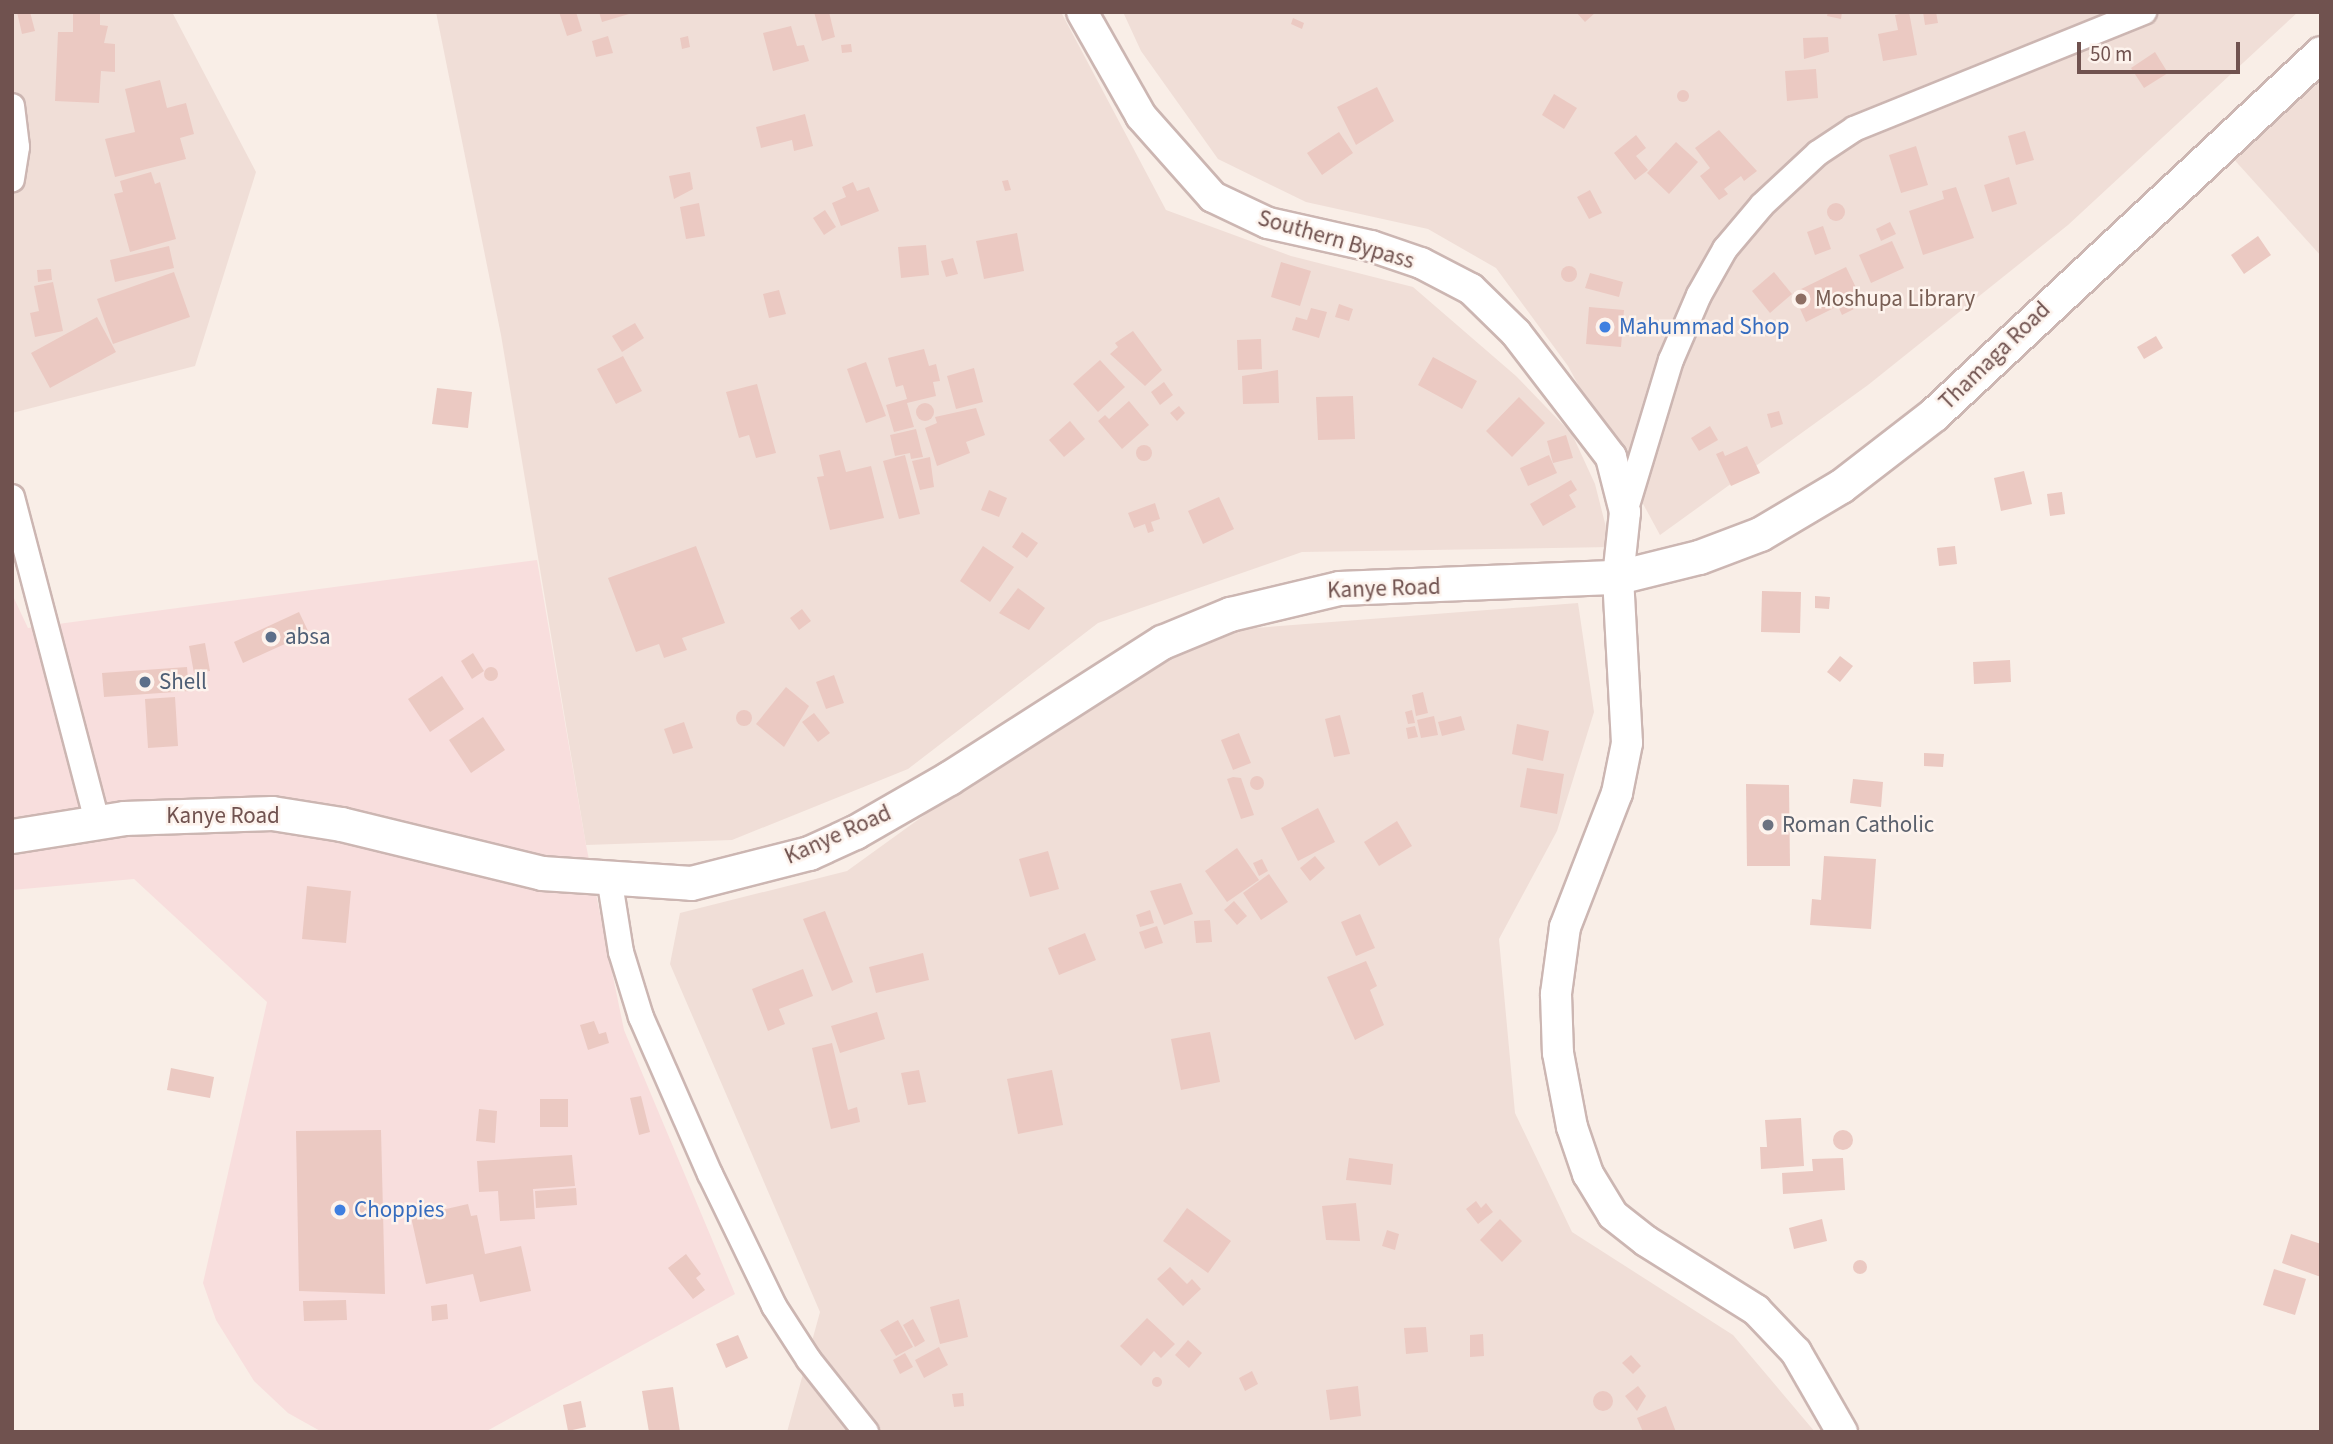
<!DOCTYPE html>
<style>
body{margin:0}
#map{position:relative;width:2333px;height:1444px;overflow:hidden;background:#f9eee7;font-family:"Source Sans 3",sans-serif}
div>[style]{position:absolute}
.residential>*{inset:0;background:#f0ded7}
.commercial>*{inset:0;background:#f8dedd}
.building>*{inset:0;background:#ebc9c2}
.round{border-radius:50%}
.roads{filter:drop-shadow(2px 0 #ccb6b2) drop-shadow(-2px 0 #ccb6b2) drop-shadow(0 2px #ccb6b2) drop-shadow(0 -2px #ccb6b2)}
.minor>*{height:24px;margin:-12px;padding:0 12px;transform-origin:12px;border-radius:12px;background:#fff}
.tertiary>*{height:30px;margin:-15px;padding:0 15px;transform-origin:15px;border-radius:15px;background:#fff}
.secondary>*{height:33px;margin:-16.5px;padding:0 16.5px;transform-origin:16.5px;border-radius:16.5px;background:#fff}
.dots>*{width:19px;height:19px;translate:-50% -50%;box-sizing:border-box;border:4px solid #fdf3ed;border-radius:50%}
span{translate:-50% -50%;white-space:nowrap;text-align:center;line-height:1.15;-webkit-text-stroke:5px #fdf3ed;paint-order:stroke}
.street-label{font-size:23px;color:#70524f}
.education-label{font-size:23px;color:#785e54}
.left{translate:0 -50%;text-align:left}
.shop-label{font-size:23px;color:#366cbe}
.service-label{font-size:23px;color:#4e5e75}
.worship-label{font-size:23px;color:#5b616d}
.frame{position:absolute;inset:0;border:14px solid #70524f;pointer-events:none}
.scale{position:absolute;left:2077px;top:42px;width:163px;height:32px;box-sizing:border-box;border:4px solid #70524f;border-top:0;padding-left:9px;font-size:21px;line-height:24px;white-space:nowrap;color:#70524f;-webkit-text-stroke:5px #fdf3ed;paint-order:stroke}
</style>
<div id="map">
<div class="residential">
<i style="clip-path:polygon(12px 12px,172px 12px,256px 172px,195px 366px,12px 413px)"></i>
<i style="clip-path:polygon(436px 12px,1061px 12px,1166px 210px,1291px 256px,1413px 287px,1516px 376px,1572px 434px,1595px 484px,1611px 547px,1302px 552px,1098px 623px,908px 769px,732px 840px,586px 845px,501px 335px)"></i>
<i style="clip-path:polygon(1123px 12px,2298px 12px,2068px 225px,1868px 385px,1660px 535px,1568px 366px,1496px 268px,1428px 229px,1306px 202px,1218px 159px,1141px 51px)"></i>
<i style="clip-path:polygon(2321px 70px,2321px 256px,2230px 155px)"></i>
<i style="clip-path:polygon(1578px 603px,1594px 712px,1557px 831px,1499px 939px,1515px 1113px,1572px 1232px,1733px 1335px,1815px 1432px,787px 1432px,820px 1312px,670px 964px,680px 913px,847px 871px,1063px 715px,1229px 630px)"></i>
</div>
<div class="commercial">
<i style="clip-path:polygon(537px 560px,586px 845px,624px 1030px,735px 1294px,485px 1432px,322px 1432px,288px 1413px,254px 1381px,216px 1320px,203px 1283px,267px 1002px,134px 879px,12px 890px,12px 594px,28px 628px)"></i>
</div>
<div class="building">
<i style="clip-path:polygon(17px 12px,30px 12px,35px 31px,22px 34px)"></i>
<i style="clip-path:polygon(73px 12px,100px 12px,100px 25px,108px 26px,104px 43px,115px 44px,115px 72px,101px 71px,99px 103px,55px 101px,58px 32px,73px 32px)"></i>
<i style="clip-path:polygon(559px 12px,576px 12px,582px 31px,567px 36px)"></i>
<i style="clip-path:polygon(599px 12px,629px 12px,629px 14px,602px 22px)"></i>
<i style="clip-path:polygon(814px 12px,829px 12px,835px 37px,822px 41px)"></i>
<i style="clip-path:polygon(1576px 12px,1596px 12px,1585px 22px)"></i>
<i style="clip-path:polygon(1828px 12px,1842px 12px,1841px 19px,1827px 16px)"></i>
<i style="clip-path:polygon(1909px 12px,1917px 55px,1883px 61px,1878px 34px,1898px 30px,1895px 15px)"></i>
<i style="clip-path:polygon(1923px 12px,1936px 12px,1938px 23px,1925px 25px)"></i>
<i style="clip-path:polygon(1293px 18px,1304px 23px,1302px 29px,1291px 24px)"></i>
<i style="clip-path:polygon(791px 26px,797px 46px,804px 45px,809px 61px,773px 71px,763px 33px)"></i>
<i style="clip-path:polygon(608px 36px,613px 53px,596px 57px,592px 41px)"></i>
<i style="clip-path:polygon(688px 36px,690px 47px,682px 49px,680px 38px)"></i>
<i style="clip-path:polygon(1828px 37px,1829px 52px,1804px 59px,1803px 38px)"></i>
<i style="clip-path:polygon(851px 44px,852px 52px,842px 53px,841px 45px)"></i>
<i style="clip-path:polygon(2155px 52px,2168px 73px,2144px 88px,2131px 68px)"></i>
<i style="clip-path:polygon(1816px 69px,1818px 98px,1787px 101px,1785px 71px)"></i>
<i style="clip-path:polygon(160px 80px,167px 108px,186px 103px,194px 134px,180px 138px,186px 159px,115px 177px,105px 139px,135px 132px,125px 89px)"></i>
<i style="clip-path:polygon(1377px 87px,1394px 121px,1356px 145px,1337px 107px)"></i>
<i class="round" style="left:1677px;top:90px;width:12px;height:12px"></i>
<i style="clip-path:polygon(1554px 94px,1577px 108px,1564px 129px,1542px 115px)"></i>
<i style="clip-path:polygon(805px 114px,813px 146px,794px 151px,792px 140px,761px 148px,756px 127px)"></i>
<i style="clip-path:polygon(1719px 130px,1757px 171px,1744px 181px,1741px 176px,1724px 189px,1728px 194px,1719px 200px,1700px 176px,1710px 168px,1695px 148px)"></i>
<i style="clip-path:polygon(2025px 131px,2034px 160px,2016px 165px,2008px 136px)"></i>
<i style="clip-path:polygon(1339px 132px,1353px 153px,1322px 175px,1307px 153px)"></i>
<i style="clip-path:polygon(1636px 135px,1646px 148px,1636px 156px,1648px 170px,1635px 180px,1614px 153px)"></i>
<i style="clip-path:polygon(1676px 142px,1698px 162px,1669px 194px,1647px 173px)"></i>
<i style="clip-path:polygon(1916px 146px,1928px 185px,1901px 193px,1889px 155px)"></i>
<i style="clip-path:polygon(151px 172px,155px 184px,160px 182px,176px 239px,130px 252px,114px 194px,123px 192px,120px 181px)"></i>
<i style="clip-path:polygon(690px 172px,693px 189px,674px 199px,669px 176px)"></i>
<i style="clip-path:polygon(2009px 177px,2017px 204px,1992px 212px,1984px 185px)"></i>
<i style="clip-path:polygon(1008px 180px,1011px 190px,1005px 191px,1002px 181px)"></i>
<i style="clip-path:polygon(853px 182px,857px 191px,869px 187px,879px 211px,841px 226px,832px 203px,846px 197px,842px 187px)"></i>
<i style="clip-path:polygon(1956px 187px,1974px 238px,1923px 255px,1909px 211px,1944px 199px,1942px 191px)"></i>
<i style="clip-path:polygon(1590px 190px,1602px 213px,1589px 219px,1577px 197px)"></i>
<i class="round" style="left:1827px;top:203px;width:18px;height:18px"></i>
<i style="clip-path:polygon(699px 203px,705px 236px,686px 239px,680px 207px)"></i>
<i style="clip-path:polygon(825px 210px,836px 227px,824px 235px,813px 218px)"></i>
<i style="clip-path:polygon(1890px 222px,1896px 234px,1881px 241px,1876px 229px)"></i>
<i style="clip-path:polygon(1823px 226px,1831px 249px,1815px 255px,1807px 232px)"></i>
<i style="clip-path:polygon(1017px 233px,1024px 271px,984px 279px,976px 241px)"></i>
<i style="clip-path:polygon(2258px 236px,2271px 255px,2244px 274px,2231px 255px)"></i>
<i style="clip-path:polygon(1892px 241px,1904px 268px,1871px 283px,1859px 255px)"></i>
<i style="clip-path:polygon(926px 245px,929px 275px,901px 278px,898px 247px)"></i>
<i style="clip-path:polygon(169px 246px,174px 268px,115px 282px,110px 260px)"></i>
<i style="clip-path:polygon(953px 258px,958px 274px,946px 277px,941px 261px)"></i>
<i style="clip-path:polygon(1281px 262px,1311px 271px,1300px 306px,1271px 297px)"></i>
<i class="round" style="left:1561px;top:266px;width:16px;height:16px"></i>
<i style="clip-path:polygon(1846px 267px,1864px 304px,1842px 315px,1838px 306px,1806px 322px,1793px 293px)"></i>
<i style="clip-path:polygon(51px 269px,52px 280px,38px 282px,37px 270px)"></i>
<i style="clip-path:polygon(174px 272px,190px 317px,113px 344px,97px 299px)"></i>
<i style="clip-path:polygon(1774px 272px,1792px 294px,1770px 313px,1752px 291px)"></i>
<i style="clip-path:polygon(1590px 273px,1623px 282px,1619px 297px,1585px 288px)"></i>
<i style="clip-path:polygon(53px 282px,63px 331px,35px 337px,30px 313px,39px 311px,34px 286px)"></i>
<i style="clip-path:polygon(779px 290px,786px 314px,769px 318px,763px 294px)"></i>
<i style="clip-path:polygon(1339px 304px,1353px 309px,1349px 321px,1335px 317px)"></i>
<i style="clip-path:polygon(1589px 307px,1624px 310px,1621px 347px,1586px 344px)"></i>
<i style="clip-path:polygon(1311px 308px,1327px 312px,1319px 338px,1292px 330px,1296px 317px,1307px 320px)"></i>
<i style="clip-path:polygon(97px 317px,116px 352px,50px 388px,31px 353px)"></i>
<i style="clip-path:polygon(635px 323px,644px 338px,622px 352px,612px 336px)"></i>
<i style="clip-path:polygon(1133px 331px,1162px 370px,1145px 386px,1110px 354px,1118px 347px,1115px 343px)"></i>
<i style="clip-path:polygon(2156px 336px,2163px 348px,2144px 359px,2137px 347px)"></i>
<i style="clip-path:polygon(1261px 339px,1262px 369px,1238px 370px,1237px 340px)"></i>
<i style="clip-path:polygon(924px 349px,929px 366px,936px 364px,940px 381px,933px 382px,936px 396px,907px 403px,914px 427px,894px 432px,886px 405px,907px 399px,903px 385px,896px 387px,888px 358px)"></i>
<i style="clip-path:polygon(623px 356px,642px 391px,616px 404px,597px 369px)"></i>
<i style="clip-path:polygon(1433px 357px,1477px 381px,1462px 409px,1418px 385px)"></i>
<i style="clip-path:polygon(1100px 360px,1125px 387px,1098px 412px,1073px 384px)"></i>
<i style="clip-path:polygon(866px 362px,886px 416px,866px 423px,847px 369px)"></i>
<i style="clip-path:polygon(974px 368px,983px 402px,956px 409px,947px 376px)"></i>
<i style="clip-path:polygon(1278px 370px,1279px 403px,1243px 404px,1242px 376px)"></i>
<i style="clip-path:polygon(1164px 382px,1173px 395px,1160px 405px,1151px 392px)"></i>
<i style="clip-path:polygon(757px 384px,776px 453px,756px 458px,749px 435px,739px 438px,726px 392px)"></i>
<i style="clip-path:polygon(437px 388px,472px 392px,468px 428px,432px 424px)"></i>
<i style="clip-path:polygon(1353px 396px,1355px 439px,1318px 440px,1316px 397px)"></i>
<i style="clip-path:polygon(1519px 397px,1545px 423px,1512px 457px,1486px 431px)"></i>
<i style="clip-path:polygon(1129px 401px,1149px 425px,1122px 449px,1098px 421px,1105px 415px,1109px 419px)"></i>
<i class="round" style="left:916px;top:403px;width:18px;height:18px"></i>
<i style="clip-path:polygon(1179px 406px,1185px 413px,1177px 421px,1170px 413px)"></i>
<i style="clip-path:polygon(976px 408px,985px 435px,966px 442px,970px 453px,937px 466px,925px 428px,937px 423px,935px 417px)"></i>
<i style="clip-path:polygon(1779px 411px,1783px 424px,1771px 428px,1767px 414px)"></i>
<i style="clip-path:polygon(1070px 421px,1085px 439px,1064px 457px,1049px 440px)"></i>
<i style="clip-path:polygon(1710px 426px,1718px 440px,1699px 451px,1691px 438px)"></i>
<i style="clip-path:polygon(916px 429px,923px 457px,911px 459px,910px 453px,895px 456px,890px 435px)"></i>
<i style="clip-path:polygon(1566px 435px,1573px 458px,1553px 463px,1547px 441px)"></i>
<i class="round" style="left:1136px;top:445px;width:16px;height:16px"></i>
<i style="clip-path:polygon(1747px 446px,1760px 473px,1731px 486px,1716px 454px,1723px 451px,1725px 456px)"></i>
<i style="clip-path:polygon(840px 450px,846px 472px,871px 466px,884px 518px,830px 530px,817px 477px,824px 476px,819px 455px)"></i>
<i style="clip-path:polygon(905px 455px,920px 514px,899px 519px,883px 461px)"></i>
<i style="clip-path:polygon(1549px 455px,1557px 473px,1528px 486px,1520px 468px)"></i>
<i style="clip-path:polygon(930px 457px,934px 487px,920px 490px,912px 461px)"></i>
<i style="clip-path:polygon(2024px 471px,2032px 504px,2001px 511px,1994px 478px)"></i>
<i style="clip-path:polygon(1571px 480px,1577px 490px,1569px 495px,1576px 507px,1543px 526px,1530px 504px)"></i>
<i style="clip-path:polygon(989px 490px,1007px 498px,999px 517px,981px 510px)"></i>
<i style="clip-path:polygon(2062px 492px,2065px 514px,2050px 516px,2047px 494px)"></i>
<i style="clip-path:polygon(1219px 497px,1234px 529px,1203px 544px,1188px 511px)"></i>
<i style="clip-path:polygon(1155px 503px,1160px 519px,1151px 522px,1154px 531px,1148px 533px,1145px 524px,1134px 528px,1128px 513px)"></i>
<i style="clip-path:polygon(1022px 532px,1038px 543px,1027px 558px,1012px 547px)"></i>
<i style="clip-path:polygon(696px 546px,725px 623px,682px 638px,687px 650px,664px 658px,659px 644px,636px 652px,608px 578px)"></i>
<i style="clip-path:polygon(983px 546px,1014px 567px,990px 602px,960px 581px)"></i>
<i style="clip-path:polygon(1955px 546px,1957px 564px,1939px 566px,1937px 548px)"></i>
<i style="clip-path:polygon(1018px 588px,1045px 608px,1029px 630px,999px 613px)"></i>
<i style="clip-path:polygon(1762px 591px,1801px 592px,1800px 633px,1761px 632px)"></i>
<i style="clip-path:polygon(1815px 596px,1830px 597px,1829px 609px,1815px 608px)"></i>
<i style="clip-path:polygon(802px 609px,811px 621px,799px 630px,790px 618px)"></i>
<i style="clip-path:polygon(299px 612px,309px 633px,243px 663px,234px 642px)"></i>
<i style="clip-path:polygon(205px 643px,210px 671px,194px 673px,189px 646px)"></i>
<i style="clip-path:polygon(473px 653px,484px 671px,472px 679px,461px 661px)"></i>
<i style="clip-path:polygon(1840px 656px,1853px 666px,1840px 682px,1827px 672px)"></i>
<i style="clip-path:polygon(2010px 660px,2011px 682px,1974px 684px,1973px 662px)"></i>
<i style="clip-path:polygon(187px 667px,189px 691px,104px 697px,102px 673px)"></i>
<i class="round" style="left:484px;top:667px;width:14px;height:14px"></i>
<i style="clip-path:polygon(834px 675px,844px 703px,826px 709px,816px 682px)"></i>
<i style="clip-path:polygon(442px 676px,464px 709px,430px 732px,408px 699px)"></i>
<i style="clip-path:polygon(786px 687px,809px 706px,784px 747px,756px 724px)"></i>
<i style="clip-path:polygon(1423px 692px,1428px 713px,1416px 716px,1412px 695px)"></i>
<i style="clip-path:polygon(175px 697px,178px 746px,148px 748px,145px 699px)"></i>
<i style="clip-path:polygon(1412px 710px,1415px 723px,1408px 724px,1405px 712px)"></i>
<i class="round" style="left:736px;top:710px;width:16px;height:16px"></i>
<i style="clip-path:polygon(814px 713px,830px 733px,818px 742px,802px 722px)"></i>
<i style="clip-path:polygon(1340px 715px,1350px 754px,1334px 757px,1325px 719px)"></i>
<i style="clip-path:polygon(1434px 716px,1438px 735px,1421px 738px,1417px 720px)"></i>
<i style="clip-path:polygon(1461px 716px,1465px 730px,1442px 736px,1438px 722px)"></i>
<i style="clip-path:polygon(483px 717px,505px 750px,471px 773px,449px 740px)"></i>
<i style="clip-path:polygon(684px 722px,693px 748px,673px 754px,664px 729px)"></i>
<i style="clip-path:polygon(1517px 724px,1549px 731px,1543px 761px,1512px 754px)"></i>
<i style="clip-path:polygon(1415px 726px,1418px 737px,1408px 739px,1406px 728px)"></i>
<i style="clip-path:polygon(1239px 733px,1251px 763px,1233px 770px,1221px 740px)"></i>
<i style="clip-path:polygon(1924px 753px,1944px 754px,1943px 767px,1924px 766px)"></i>
<i style="clip-path:polygon(1527px 768px,1564px 774px,1557px 814px,1520px 807px)"></i>
<i class="round" style="left:1250px;top:776px;width:14px;height:14px"></i>
<i style="clip-path:polygon(1233px 777px,1241px 778px,1254px 815px,1241px 819px,1227px 779px)"></i>
<i style="clip-path:polygon(1853px 779px,1883px 782px,1881px 807px,1850px 803px)"></i>
<i style="clip-path:polygon(1746px 784px,1789px 785px,1790px 866px,1747px 866px)"></i>
<i style="clip-path:polygon(1318px 808px,1335px 842px,1298px 861px,1281px 828px)"></i>
<i style="clip-path:polygon(1397px 821px,1412px 846px,1379px 866px,1364px 842px)"></i>
<i style="clip-path:polygon(1237px 848px,1259px 880px,1227px 902px,1205px 871px)"></i>
<i style="clip-path:polygon(1048px 851px,1059px 889px,1030px 897px,1019px 859px)"></i>
<i style="clip-path:polygon(1315px 856px,1325px 868px,1310px 881px,1300px 868px)"></i>
<i style="clip-path:polygon(1824px 856px,1876px 859px,1871px 929px,1810px 925px,1812px 899px,1821px 900px)"></i>
<i style="clip-path:polygon(1262px 859px,1268px 871px,1259px 876px,1253px 863px)"></i>
<i style="clip-path:polygon(1269px 874px,1288px 902px,1261px 920px,1243px 893px)"></i>
<i style="clip-path:polygon(1181px 883px,1193px 914px,1164px 925px,1150px 891px)"></i>
<i style="clip-path:polygon(307px 886px,351px 891px,346px 943px,302px 939px)"></i>
<i style="clip-path:polygon(1234px 901px,1247px 916px,1237px 925px,1224px 910px)"></i>
<i style="clip-path:polygon(1150px 910px,1154px 923px,1140px 927px,1136px 915px)"></i>
<i style="clip-path:polygon(825px 911px,853px 982px,832px 991px,803px 919px)"></i>
<i style="clip-path:polygon(1360px 914px,1375px 948px,1356px 956px,1341px 922px)"></i>
<i style="clip-path:polygon(1210px 920px,1212px 942px,1196px 943px,1194px 921px)"></i>
<i style="clip-path:polygon(1157px 926px,1163px 943px,1145px 949px,1139px 932px)"></i>
<i style="clip-path:polygon(1085px 933px,1096px 960px,1059px 975px,1048px 948px)"></i>
<i style="clip-path:polygon(923px 953px,929px 980px,876px 993px,869px 967px)"></i>
<i style="clip-path:polygon(1366px 961px,1377px 986px,1370px 990px,1384px 1025px,1355px 1040px,1327px 977px)"></i>
<i style="clip-path:polygon(803px 969px,813px 996px,779px 1009px,785px 1024px,768px 1031px,752px 989px)"></i>
<i style="clip-path:polygon(877px 1012px,885px 1039px,840px 1053px,831px 1026px)"></i>
<i style="clip-path:polygon(594px 1021px,599px 1034px,606px 1032px,609px 1043px,588px 1050px,580px 1025px)"></i>
<i style="clip-path:polygon(1210px 1032px,1220px 1082px,1181px 1090px,1171px 1039px)"></i>
<i style="clip-path:polygon(832px 1043px,848px 1110px,857px 1107px,860px 1122px,831px 1129px,812px 1048px)"></i>
<i style="clip-path:polygon(171px 1068px,214px 1077px,210px 1098px,167px 1090px)"></i>
<i style="clip-path:polygon(919px 1070px,926px 1102px,908px 1105px,901px 1073px)"></i>
<i style="clip-path:polygon(1052px 1070px,1063px 1125px,1018px 1134px,1007px 1079px)"></i>
<i style="clip-path:polygon(641px 1096px,650px 1132px,639px 1135px,630px 1098px)"></i>
<i style="clip-path:polygon(540px 1099px,568px 1099px,568px 1127px,540px 1127px)"></i>
<i style="clip-path:polygon(479px 1109px,497px 1111px,495px 1143px,476px 1141px)"></i>
<i style="clip-path:polygon(1801px 1118px,1804px 1166px,1761px 1169px,1760px 1147px,1767px 1147px,1765px 1120px)"></i>
<i style="clip-path:polygon(381px 1130px,385px 1294px,299px 1291px,296px 1131px)"></i>
<i class="round" style="left:1833px;top:1130px;width:20px;height:20px"></i>
<i style="clip-path:polygon(572px 1155px,575px 1186px,533px 1189px,535px 1219px,500px 1221px,498px 1191px,479px 1192px,477px 1161px)"></i>
<i style="clip-path:polygon(1349px 1158px,1393px 1164px,1391px 1185px,1346px 1180px)"></i>
<i style="clip-path:polygon(1843px 1158px,1845px 1190px,1783px 1194px,1782px 1173px,1813px 1171px,1812px 1159px)"></i>
<i style="clip-path:polygon(576px 1188px,577px 1205px,536px 1208px,535px 1191px)"></i>
<i style="clip-path:polygon(1476px 1201px,1481px 1208px,1486px 1203px,1493px 1212px,1478px 1224px,1466px 1209px)"></i>
<i style="clip-path:polygon(1356px 1203px,1360px 1241px,1326px 1240px,1322px 1206px)"></i>
<i style="clip-path:polygon(468px 1204px,471px 1216px,477px 1215px,485px 1254px,521px 1246px,531px 1291px,480px 1302px,473px 1274px,426px 1284px,411px 1217px)"></i>
<i style="clip-path:polygon(1187px 1208px,1231px 1241px,1208px 1273px,1163px 1241px)"></i>
<i style="clip-path:polygon(1500px 1219px,1522px 1241px,1502px 1262px,1480px 1240px)"></i>
<i style="clip-path:polygon(1822px 1219px,1827px 1241px,1794px 1249px,1789px 1228px)"></i>
<i style="clip-path:polygon(1387px 1230px,1399px 1234px,1395px 1250px,1382px 1246px)"></i>
<i style="clip-path:polygon(2291px 1234px,2321px 1244px,2321px 1277px,2282px 1263px)"></i>
<i style="clip-path:polygon(686px 1254px,701px 1274px,696px 1278px,705px 1290px,693px 1299px,668px 1268px)"></i>
<i class="round" style="left:1853px;top:1260px;width:14px;height:14px"></i>
<i style="clip-path:polygon(1170px 1267px,1187px 1284px,1192px 1279px,1201px 1289px,1183px 1306px,1157px 1279px)"></i>
<i style="clip-path:polygon(2274px 1269px,2306px 1279px,2295px 1315px,2263px 1305px)"></i>
<i style="clip-path:polygon(959px 1299px,968px 1337px,940px 1344px,930px 1307px)"></i>
<i style="clip-path:polygon(346px 1300px,347px 1320px,304px 1321px,303px 1301px)"></i>
<i style="clip-path:polygon(447px 1304px,448px 1319px,432px 1321px,431px 1306px)"></i>
<i style="clip-path:polygon(1147px 1318px,1175px 1344px,1161px 1358px,1154px 1351px,1141px 1366px,1120px 1346px)"></i>
<i style="clip-path:polygon(913px 1319px,925px 1341px,915px 1347px,903px 1325px)"></i>
<i style="clip-path:polygon(898px 1320px,913px 1347px,896px 1356px,880px 1330px)"></i>
<i style="clip-path:polygon(1426px 1327px,1428px 1352px,1406px 1354px,1404px 1328px)"></i>
<i style="clip-path:polygon(1483px 1334px,1484px 1356px,1470px 1357px,1470px 1335px)"></i>
<i style="clip-path:polygon(738px 1335px,748px 1358px,726px 1368px,716px 1344px)"></i>
<i style="clip-path:polygon(1188px 1340px,1202px 1353px,1189px 1368px,1175px 1355px)"></i>
<i style="clip-path:polygon(939px 1347px,948px 1365px,924px 1378px,915px 1360px)"></i>
<i style="clip-path:polygon(905px 1353px,913px 1367px,900px 1374px,893px 1360px)"></i>
<i style="clip-path:polygon(1631px 1355px,1641px 1366px,1633px 1374px,1622px 1363px)"></i>
<i style="clip-path:polygon(1252px 1371px,1258px 1384px,1245px 1391px,1239px 1378px)"></i>
<i class="round" style="left:1152px;top:1377px;width:10px;height:10px"></i>
<i style="clip-path:polygon(1358px 1386px,1361px 1416px,1330px 1420px,1326px 1390px)"></i>
<i style="clip-path:polygon(1638px 1386px,1646px 1396px,1637px 1411px,1625px 1396px)"></i>
<i style="clip-path:polygon(673px 1387px,680px 1432px,649px 1432px,642px 1391px)"></i>
<i class="round" style="left:1593px;top:1391px;width:20px;height:20px"></i>
<i style="clip-path:polygon(963px 1393px,964px 1406px,954px 1407px,952px 1394px)"></i>
<i style="clip-path:polygon(581px 1401px,586px 1427px,568px 1431px,563px 1405px)"></i>
<i style="clip-path:polygon(1666px 1406px,1676px 1432px,1643px 1432px,1637px 1418px)"></i>
</div>
<div class="roads">
<div class="minor">
<i style="left:12px;top:106px;width:41px;rotate:83deg"></i>
<i style="left:17px;top:147px;width:33px;rotate:99deg"></i>
<i style="left:12px;top:497px;width:336px;rotate:75.3deg"></i>
<i style="left:1625px;top:512px;width:159px;rotate:-73.2deg"></i>
<i style="left:1671px;top:360px;width:71px;rotate:-66.7deg"></i>
<i style="left:1699px;top:295px;width:53px;rotate:-60.5deg"></i>
<i style="left:1725px;top:249px;width:57px;rotate:-49.9deg"></i>
<i style="left:1762px;top:205px;width:76px;rotate:-42.9deg"></i>
<i style="left:1818px;top:153px;width:43px;rotate:-33.7deg"></i>
<i style="left:1854px;top:129px;width:313px;rotate:-22deg"></i>
<i style="left:609px;top:877px;width:76px;rotate:80.9deg"></i>
<i style="left:621px;top:952px;width:68px;rotate:72.9deg"></i>
<i style="left:641px;top:1017px;width:171px;rotate:66.3deg"></i>
<i style="left:710px;top:1174px;width:147px;rotate:64.1deg"></i>
<i style="left:774px;top:1306px;width:64px;rotate:57.1deg"></i>
<i style="left:809px;top:1360px;width:92px;rotate:51.6deg"></i>
</div>
<div class="tertiary">
<i style="left:1082px;top:12px;width:120px;rotate:60.4deg"></i>
<i style="left:1141px;top:116px;width:108px;rotate:48.4deg"></i>
<i style="left:1213px;top:197px;width:61px;rotate:25.3deg"></i>
<i style="left:1268px;top:223px;width:106px;rotate:12.6deg"></i>
<i style="left:1371px;top:246px;width:53px;rotate:18.8deg"></i>
<i style="left:1421px;top:263px;width:56px;rotate:27.5deg"></i>
<i style="left:1471px;top:289px;width:63px;rotate:44.4deg"></i>
<i style="left:1516px;top:333px;width:156px;rotate:52.5deg"></i>
<i style="left:1611px;top:457px;width:57px;rotate:75.7deg"></i>
<i style="left:1625px;top:512px;width:65px;rotate:96.1deg"></i>
<i style="left:1618px;top:577px;width:166px;rotate:86.9deg"></i>
<i style="left:1627px;top:743px;width:51px;rotate:101.3deg"></i>
<i style="left:1617px;top:793px;width:144px;rotate:111.2deg"></i>
<i style="left:1565px;top:927px;width:68px;rotate:97.7deg"></i>
<i style="left:1556px;top:994px;width:59px;rotate:88.1deg"></i>
<i style="left:1558px;top:1053px;width:75px;rotate:79.3deg"></i>
<i style="left:1572px;top:1127px;width:50px;rotate:71.2deg"></i>
<i style="left:1588px;top:1174px;width:48px;rotate:58.6deg"></i>
<i style="left:1613px;top:1215px;width:42px;rotate:38.2deg"></i>
<i style="left:1646px;top:1241px;width:130px;rotate:32.1deg"></i>
<i style="left:1756px;top:1310px;width:58px;rotate:46.4deg"></i>
<i style="left:1796px;top:1352px;width:92px;rotate:60.1deg"></i>
</div>
<div class="secondary">
<i style="left:12px;top:836px;width:113px;rotate:-9.1deg"></i>
<i style="left:124px;top:818px;width:148px;rotate:-1.9deg"></i>
<i style="left:272px;top:813px;width:70px;rotate:9.1deg"></i>
<i style="left:341px;top:824px;width:207px;rotate:13.7deg"></i>
<i style="left:542px;top:873px;width:149px;rotate:3.8deg"></i>
<i style="left:691px;top:883px;width:122px;rotate:-14.3deg"></i>
<i style="left:809px;top:853px;width:51px;rotate:-24.5deg"></i>
<i style="left:855px;top:832px;width:108px;rotate:-29.9deg"></i>
<i style="left:949px;top:778px;width:253px;rotate:-32.6deg"></i>
<i style="left:1162px;top:642px;width:74px;rotate:-22.4deg"></i>
<i style="left:1230px;top:614px;width:112px;rotate:-13.4deg"></i>
<i style="left:1339px;top:588px;width:279px;rotate:-2.3deg"></i>
<i style="left:1618px;top:577px;width:83px;rotate:-13.9deg"></i>
<i style="left:1699px;top:557px;width:65px;rotate:-20.7deg"></i>
<i style="left:1760px;top:534px;width:94px;rotate:-30.7deg"></i>
<i style="left:1841px;top:486px;width:118px;rotate:-37.7deg"></i>
<i style="left:1934px;top:414px;width:529px;rotate:-43.01deg"></i>
</div>
</div>
<div class="dots">
<i style="left:1801px;top:299px;background:#8d6e63"></i>
<i style="left:1605px;top:327px;background:#3f7fe0"></i>
<i style="left:271px;top:637px;background:#5c6f8a"></i>
<i style="left:145px;top:682px;background:#5c6f8a"></i>
<i style="left:1768px;top:825px;background:#6b7280"></i>
<i style="left:340px;top:1210px;background:#3f7fe0"></i>
</div>
<div class="street-label">
<span style="left:1336px;top:240px;rotate:16deg">Southern Bypass</span>
<span style="left:1995px;top:356px;rotate:-44deg">Thamaga Road</span>
<span style="left:1384px;top:589px;rotate:-2deg">Kanye Road</span>
<span style="left:223px;top:816px">Kanye Road</span>
<span style="left:838px;top:835px;rotate:-24deg">Kanye Road</span>
</div>
<div class="education-label">
<span class="left" style="left:1815px;top:299px">Moshupa Library</span>
</div>
<div class="shop-label">
<span class="left" style="left:1619px;top:327px">Mahummad Shop</span>
<span class="left" style="left:354px;top:1210px">Choppies</span>
</div>
<div class="service-label">
<span class="left" style="left:285px;top:637px">absa</span>
<span class="left" style="left:159px;top:682px">Shell</span>
</div>
<div class="worship-label">
<span class="left" style="left:1782px;top:825px">Roman Catholic</span>
</div>
<div class="frame"></div>
<div class="scale">50 m</div>
</div>
